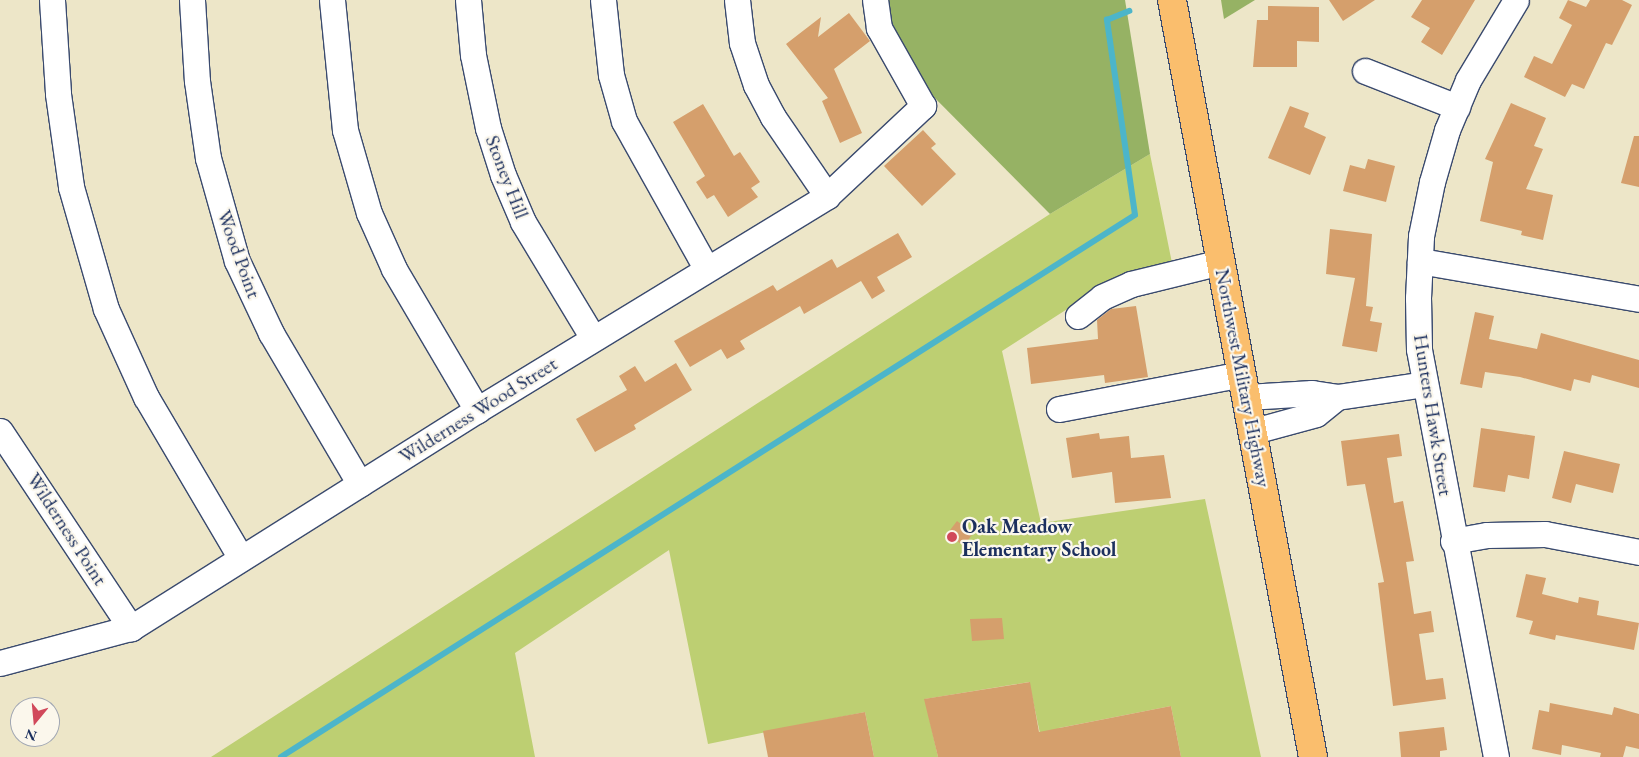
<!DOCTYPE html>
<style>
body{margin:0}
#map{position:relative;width:1639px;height:757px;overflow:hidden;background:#ede6c8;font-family:"EB Garamond",serif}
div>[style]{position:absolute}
.green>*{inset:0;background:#bdcf72}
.forest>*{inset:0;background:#96b264}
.stream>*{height:5.5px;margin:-2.75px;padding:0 2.75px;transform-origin:2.75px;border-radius:2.75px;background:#4cb5ca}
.building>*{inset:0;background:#d59f6c}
.roads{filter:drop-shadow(1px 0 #3a4a6e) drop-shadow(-1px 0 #3a4a6e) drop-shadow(0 1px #3a4a6e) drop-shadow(0 -1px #3a4a6e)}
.minor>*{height:25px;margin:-12.5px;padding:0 12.5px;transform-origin:12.5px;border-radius:12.5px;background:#fff}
.major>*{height:28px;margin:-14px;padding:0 14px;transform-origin:14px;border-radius:14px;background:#fabe6d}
.dots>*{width:14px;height:14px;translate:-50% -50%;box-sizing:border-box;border:2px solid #fbf7ec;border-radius:50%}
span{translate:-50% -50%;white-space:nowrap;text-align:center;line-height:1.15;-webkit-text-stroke:4.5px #fbf7ec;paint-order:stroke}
.street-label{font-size:20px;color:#1b2f5e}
.poi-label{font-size:20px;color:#1b2f5e;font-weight:700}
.left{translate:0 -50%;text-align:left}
.north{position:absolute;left:10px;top:697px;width:50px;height:50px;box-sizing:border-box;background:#fbf7ec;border:1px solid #a1a7b3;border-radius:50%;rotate:197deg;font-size:14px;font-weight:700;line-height:20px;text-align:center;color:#1b2f5e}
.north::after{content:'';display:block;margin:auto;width:18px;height:22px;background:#d1495b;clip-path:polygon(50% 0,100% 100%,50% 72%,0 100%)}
</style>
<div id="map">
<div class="green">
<i style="clip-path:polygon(1150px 154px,1172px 263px,1089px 295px,1002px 351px,1041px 523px,1205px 499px,1261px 757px,1181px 757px,1171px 706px,1059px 728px,1045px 757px,1029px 682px,925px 699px,938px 757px,874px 757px,865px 712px,708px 744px,669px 550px,515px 653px,535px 757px,211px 757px,1050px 214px)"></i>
</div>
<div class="forest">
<i style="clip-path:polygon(887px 0,1125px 0,1150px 154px,1050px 214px,918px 81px,888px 17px)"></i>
<i style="clip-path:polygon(1221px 0,1255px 0,1224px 19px)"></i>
</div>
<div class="stream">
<i style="left:281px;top:757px;width:1011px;rotate:-32.4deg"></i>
<i style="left:1135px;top:215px;width:197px;rotate:-98.2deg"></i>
<i style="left:1107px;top:20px;width:24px;rotate:-22deg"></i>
</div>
<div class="building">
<i style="clip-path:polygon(1329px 0,1375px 0,1343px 21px)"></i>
<i style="clip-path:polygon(1422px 0,1475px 0,1442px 55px,1421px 42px,1430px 28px,1411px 17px)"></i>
<i style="clip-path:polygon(1568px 0,1586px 7px,1590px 0,1622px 0,1632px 5px,1612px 45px,1606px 43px,1584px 89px,1572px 84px,1565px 97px,1524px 77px,1534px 56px,1552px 64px,1572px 25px,1559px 18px)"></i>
<i style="clip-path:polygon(1268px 6px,1319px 7px,1319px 42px,1297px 41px,1297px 67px,1253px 67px,1257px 20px,1268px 20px)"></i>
<i style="clip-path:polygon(849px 13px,870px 41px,834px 69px,862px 133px,840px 143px,822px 101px,828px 98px,786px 44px,821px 17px,818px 37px)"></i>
<i style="clip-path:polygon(1511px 103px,1546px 118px,1534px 146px,1543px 149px,1526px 189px,1553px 195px,1543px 240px,1521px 235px,1522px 231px,1480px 221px,1493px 162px,1485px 159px)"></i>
<i style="clip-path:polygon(703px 104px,734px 156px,740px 152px,760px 182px,751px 188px,758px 197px,728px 217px,714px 195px,707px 199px,696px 182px,705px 176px,673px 122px)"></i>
<i style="clip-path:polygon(1290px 106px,1309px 113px,1304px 127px,1326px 137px,1310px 175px,1268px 158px)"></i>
<i style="clip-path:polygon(923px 130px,936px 144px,931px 148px,956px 174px,922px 206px,884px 166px)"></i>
<i style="clip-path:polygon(1634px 136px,1639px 136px,1639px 187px,1621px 183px)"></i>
<i style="clip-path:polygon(1368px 159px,1395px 166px,1386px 202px,1343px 191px,1350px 165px,1365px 169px)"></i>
<i style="clip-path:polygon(1330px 229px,1372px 234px,1366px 306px,1373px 307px,1370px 321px,1382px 323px,1377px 352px,1342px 346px,1355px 278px,1326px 274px)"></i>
<i style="clip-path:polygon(898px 233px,912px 257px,877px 277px,885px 291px,872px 299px,861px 281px,804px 314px,800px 306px,740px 341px,745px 349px,727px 359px,721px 349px,690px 367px,674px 341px,773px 285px,777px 291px,832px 259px,837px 268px)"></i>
<i style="clip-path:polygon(1136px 306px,1148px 377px,1105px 383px,1104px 375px,1031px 384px,1027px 348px,1098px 339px,1097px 320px,1111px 309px)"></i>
<i style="clip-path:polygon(1475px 312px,1494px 316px,1489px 339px,1537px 349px,1541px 333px,1639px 360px,1639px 388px,1592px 375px,1590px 383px,1574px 379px,1571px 391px,1520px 377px,1485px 372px,1482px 388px,1460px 384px)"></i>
<i style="clip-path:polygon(676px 363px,692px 390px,634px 425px,636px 429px,595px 452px,576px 419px,627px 390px,619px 376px,635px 366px,645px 382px)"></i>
<i style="clip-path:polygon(1481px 428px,1535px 436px,1529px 479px,1508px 475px,1505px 492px,1473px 487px)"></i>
<i style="clip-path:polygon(1099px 433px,1100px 439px,1129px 436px,1131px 458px,1164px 455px,1171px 498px,1115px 503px,1112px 472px,1072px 478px,1066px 438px)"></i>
<i style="clip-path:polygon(1399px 434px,1402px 456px,1387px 458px,1394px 503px,1403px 501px,1414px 561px,1406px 562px,1414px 614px,1431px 611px,1434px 632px,1419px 634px,1426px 680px,1443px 678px,1446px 699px,1393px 706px,1378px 583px,1384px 582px,1365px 484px,1347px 486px,1341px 441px)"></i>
<i style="clip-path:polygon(1564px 451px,1620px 464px,1613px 493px,1576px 484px,1571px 503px,1552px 498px)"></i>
<i style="clip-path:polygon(957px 521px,973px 533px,964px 546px,947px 534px)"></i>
<i style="clip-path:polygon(1526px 574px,1546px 578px,1542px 594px,1578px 603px,1579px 597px,1599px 601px,1597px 615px,1639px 623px,1634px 650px,1556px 635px,1555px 640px,1529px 634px,1533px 621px,1516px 617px)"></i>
<i style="clip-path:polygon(1002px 618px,1004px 639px,972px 641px,970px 619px)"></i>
<i style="clip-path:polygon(1030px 682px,1039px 732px,1171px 706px,1181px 757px,938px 757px,924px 699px)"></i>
<i style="clip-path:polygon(1550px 703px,1612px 715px,1614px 707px,1639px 714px,1639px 749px,1626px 746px,1623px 757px,1600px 757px,1601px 753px,1562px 745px,1561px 755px,1532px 749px,1539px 710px,1549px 712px)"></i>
<i style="clip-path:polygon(865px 712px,874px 757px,768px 757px,763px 731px)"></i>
<i style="clip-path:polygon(1444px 727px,1447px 750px,1440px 751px,1440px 757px,1401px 757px,1399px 732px)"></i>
</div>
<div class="roads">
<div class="minor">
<i style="left:52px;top:0;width:94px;rotate:86.3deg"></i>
<i style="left:58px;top:94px;width:94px;rotate:82deg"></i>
<i style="left:71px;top:187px;width:127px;rotate:74deg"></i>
<i style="left:106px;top:309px;width:97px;rotate:65.6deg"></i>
<i style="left:146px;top:397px;width:187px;rotate:59.5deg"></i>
<i style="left:192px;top:0;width:81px;rotate:86.5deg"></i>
<i style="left:197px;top:81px;width:78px;rotate:81.9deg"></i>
<i style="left:208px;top:158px;width:107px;rotate:74.3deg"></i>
<i style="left:237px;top:261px;width:80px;rotate:64.7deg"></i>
<i style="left:271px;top:333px;width:175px;rotate:59.5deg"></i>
<i style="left:332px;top:0;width:131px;rotate:84.3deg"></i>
<i style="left:345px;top:130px;width:86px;rotate:73.9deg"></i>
<i style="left:369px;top:213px;width:61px;rotate:65.9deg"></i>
<i style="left:394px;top:269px;width:164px;rotate:59.5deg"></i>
<i style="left:468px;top:0;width:55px;rotate:84.8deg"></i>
<i style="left:473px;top:55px;width:75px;rotate:78.4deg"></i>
<i style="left:488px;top:128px;width:49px;rotate:72.3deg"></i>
<i style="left:503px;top:175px;width:51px;rotate:66.9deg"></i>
<i style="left:523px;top:222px;width:135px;rotate:58.9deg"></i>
<i style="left:603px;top:0;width:75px;rotate:83.9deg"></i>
<i style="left:611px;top:75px;width:48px;rotate:74.2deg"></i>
<i style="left:624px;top:121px;width:168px;rotate:60.8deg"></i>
<i style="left:737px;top:0;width:43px;rotate:83.4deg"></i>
<i style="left:742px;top:43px;width:44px;rotate:71.6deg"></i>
<i style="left:756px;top:85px;width:36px;rotate:62deg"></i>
<i style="left:773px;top:117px;width:96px;rotate:55.6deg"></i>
<i style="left:1365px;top:71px;width:99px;rotate:21.4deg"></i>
<i style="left:1420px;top:261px;width:222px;rotate:9.8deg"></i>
<i style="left:1078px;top:316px;width:31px;rotate:-38deg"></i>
<i style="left:1102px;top:297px;width:32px;rotate:-24deg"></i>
<i style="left:1131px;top:284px;width:93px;rotate:-13.7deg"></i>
<i style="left:1247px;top:397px;width:65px;rotate:-3.5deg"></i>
<i style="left:1312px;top:393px;width:25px;rotate:9deg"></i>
<i style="left:1337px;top:397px;width:89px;rotate:-8.4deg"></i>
<i style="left:1059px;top:409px;width:186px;rotate:-10.8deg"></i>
<i style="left:0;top:431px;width:237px;rotate:56.4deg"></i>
<i style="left:1254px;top:431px;width:64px;rotate:-15.3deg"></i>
<i style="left:1316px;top:414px;width:27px;rotate:-39deg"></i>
<i style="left:1453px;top:541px;width:35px;rotate:-10deg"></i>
<i style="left:1487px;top:535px;width:58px;rotate:-1deg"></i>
<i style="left:1545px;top:534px;width:96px;rotate:10.8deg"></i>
<i style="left:0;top:663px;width:136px;rotate:-15deg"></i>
<i style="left:131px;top:628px;width:409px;rotate:-32.2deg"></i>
<i style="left:477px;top:410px;width:410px;rotate:-31.4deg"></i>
<i style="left:827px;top:196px;width:132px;rotate:-43.2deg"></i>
<i style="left:923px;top:106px;width:90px;rotate:-119.4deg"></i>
<i style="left:879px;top:28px;width:28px;rotate:-98deg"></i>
<i style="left:1496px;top:757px;width:415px;rotate:-100.7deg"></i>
<i style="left:1419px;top:349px;width:51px;rotate:-91.1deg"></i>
<i style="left:1418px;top:298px;width:62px;rotate:-87.2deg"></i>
<i style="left:1421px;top:236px;width:55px;rotate:-78.5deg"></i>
<i style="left:1432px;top:182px;width:54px;rotate:-73.9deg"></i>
<i style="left:1447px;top:130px;width:54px;rotate:-67.2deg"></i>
<i style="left:1468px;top:80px;width:93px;rotate:-59deg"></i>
</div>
<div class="major">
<i style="left:1172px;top:0;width:770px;rotate:79.45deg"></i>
</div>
</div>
<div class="dots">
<i style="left:952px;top:537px;background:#d1495b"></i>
</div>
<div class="street-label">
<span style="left:507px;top:177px;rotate:69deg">Stoney Hill</span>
<span style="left:239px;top:254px;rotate:70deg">Wood Point</span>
<span style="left:1243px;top:378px;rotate:79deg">Northwest Military Highway</span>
<span style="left:478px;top:410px;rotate:-32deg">Wilderness Wood Street</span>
<span style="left:1433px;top:415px;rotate:81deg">Hunters Hawk Street</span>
<span style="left:67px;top:529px;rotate:57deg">Wilderness Point</span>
</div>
<div class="poi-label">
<span class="left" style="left:962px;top:538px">Oak Meadow<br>Elementary School</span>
</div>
<div class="north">N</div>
</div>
